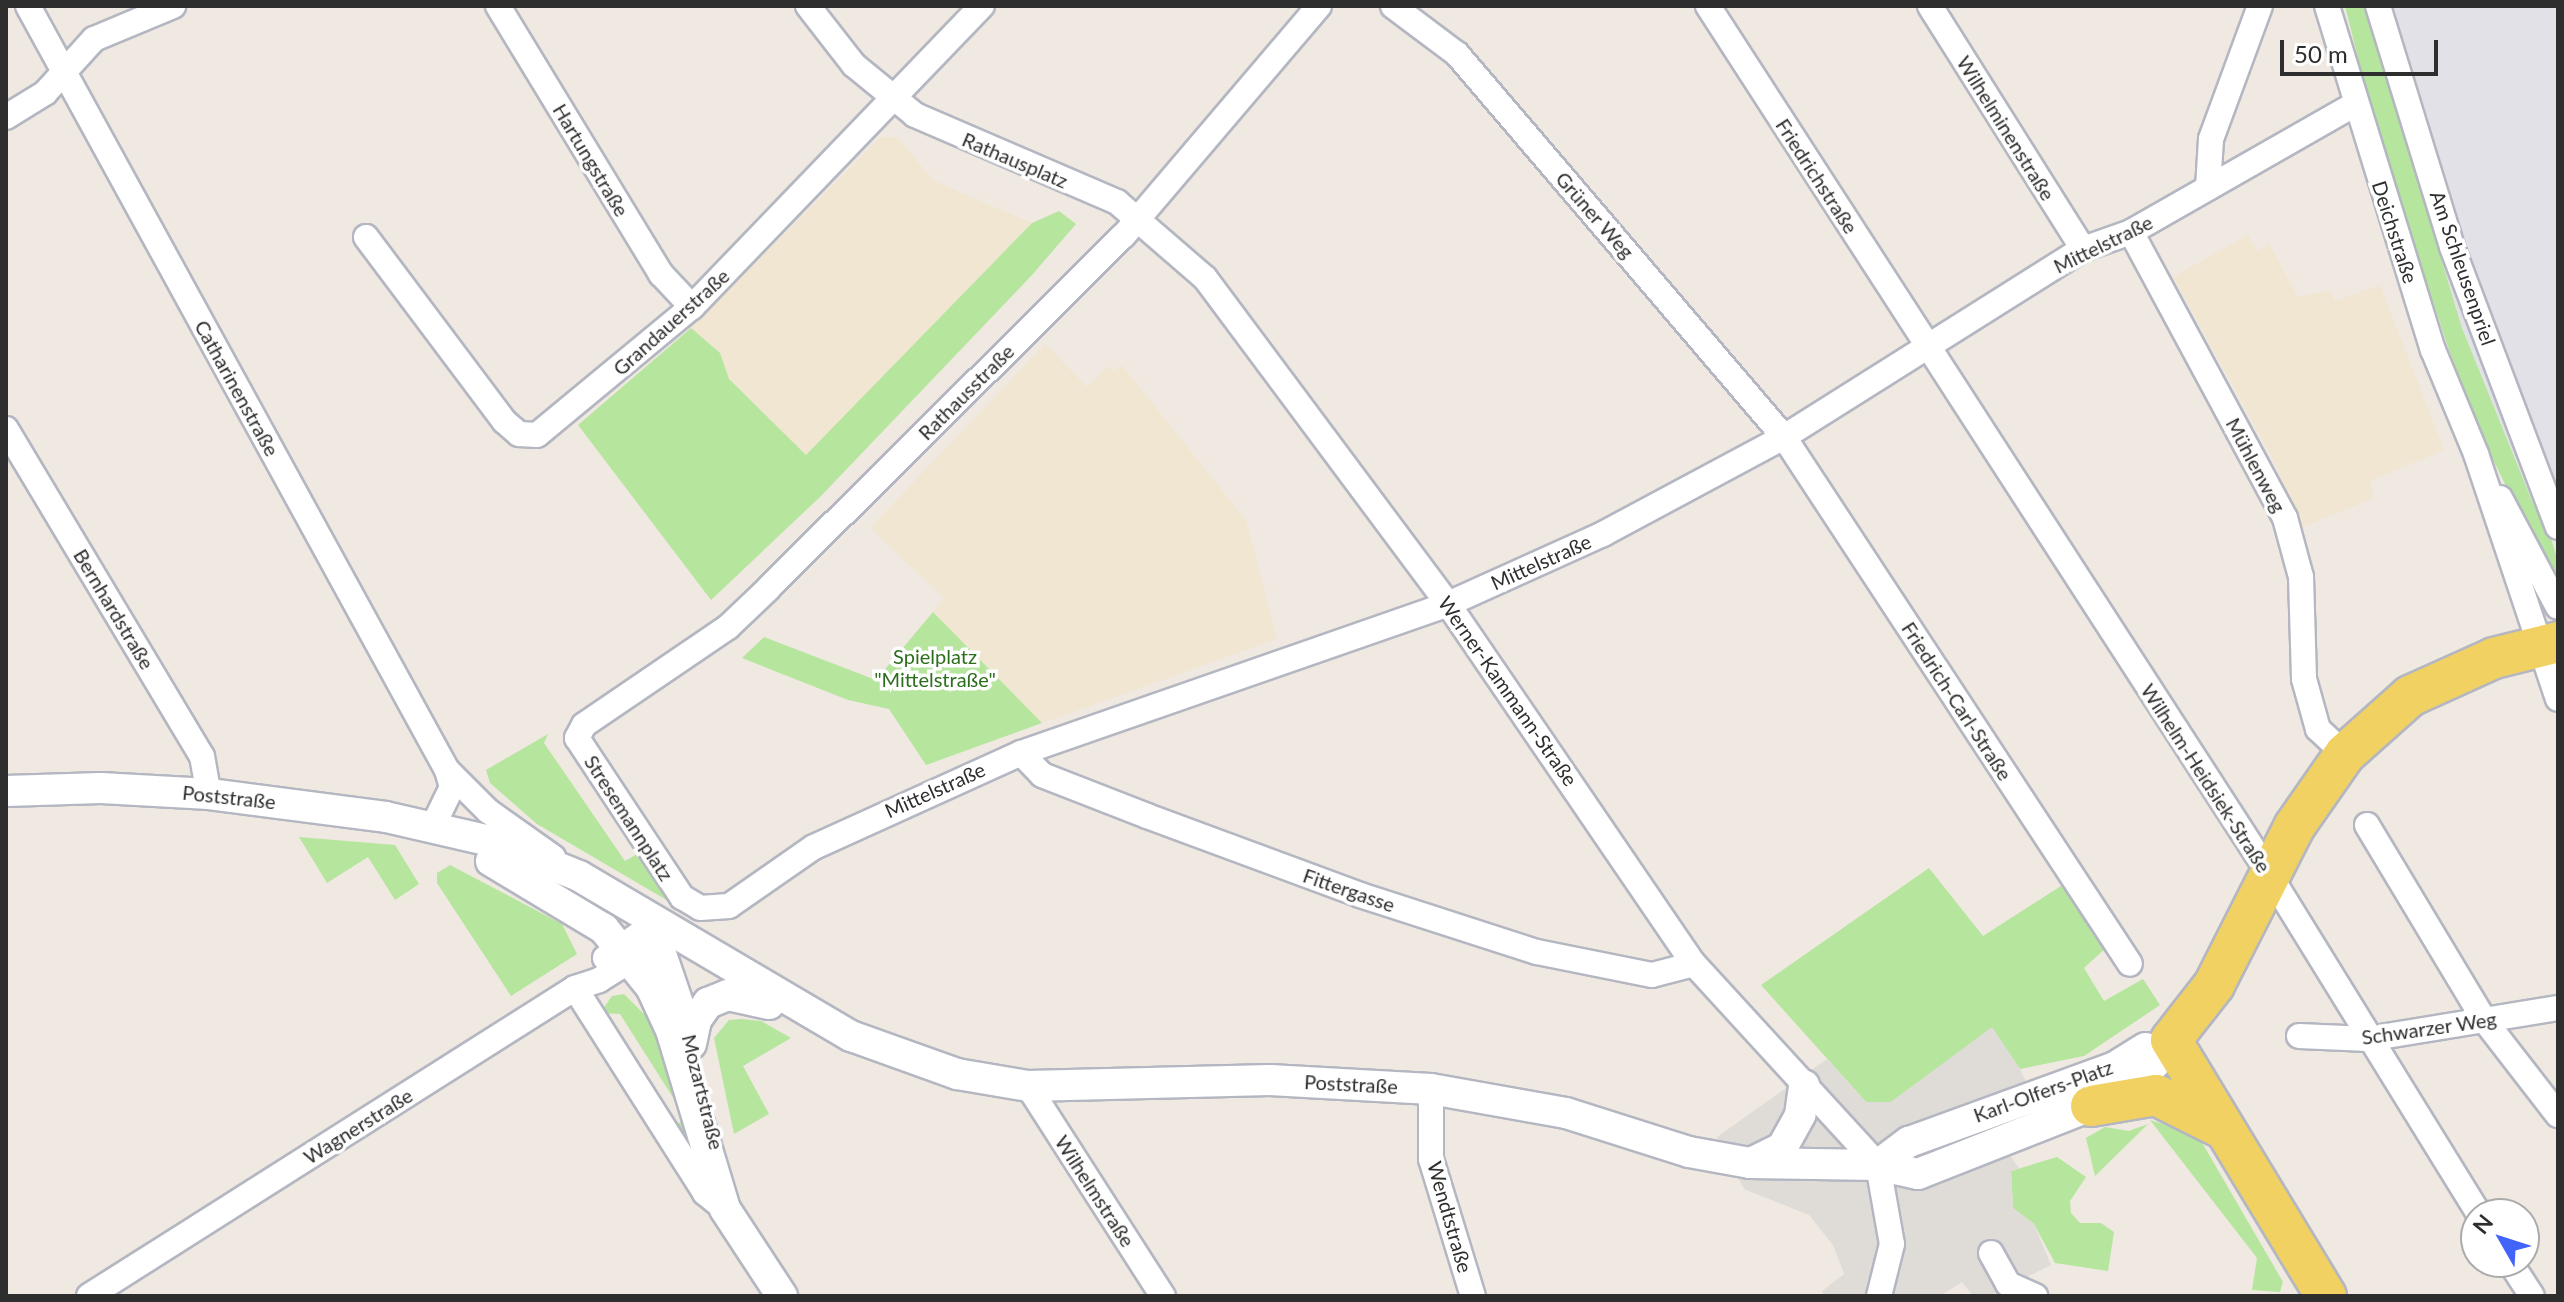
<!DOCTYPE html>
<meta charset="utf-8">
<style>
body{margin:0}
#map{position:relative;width:2564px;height:1302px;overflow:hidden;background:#efe9e1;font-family:Lato,sans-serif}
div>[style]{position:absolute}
.industrial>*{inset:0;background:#e3e1e8}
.education>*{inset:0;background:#f0e6d1}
.green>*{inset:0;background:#b6e59e}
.plaza>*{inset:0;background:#dfdcd8}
.roads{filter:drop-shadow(2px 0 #b4b7c1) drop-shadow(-2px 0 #b4b7c1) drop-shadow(0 2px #b4b7c1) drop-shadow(0 -2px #b4b7c1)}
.minor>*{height:24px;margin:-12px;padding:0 12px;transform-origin:12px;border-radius:12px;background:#fff}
.tertiary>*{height:30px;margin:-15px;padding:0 15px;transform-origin:15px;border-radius:15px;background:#fff}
.primary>*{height:40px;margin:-20px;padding:0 20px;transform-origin:20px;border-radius:20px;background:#f2d163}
span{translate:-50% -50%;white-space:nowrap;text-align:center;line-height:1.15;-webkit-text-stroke:7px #fff;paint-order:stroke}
.street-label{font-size:20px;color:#2e2e2e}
.park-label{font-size:20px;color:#2c6e1b}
.frame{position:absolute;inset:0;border:8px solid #2e2e2e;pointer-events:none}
.north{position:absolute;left:2460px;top:1198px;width:80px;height:80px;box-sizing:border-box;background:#fff;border:2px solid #ababab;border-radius:50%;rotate:309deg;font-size:22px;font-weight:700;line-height:32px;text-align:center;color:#2e2e2e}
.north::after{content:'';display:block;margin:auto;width:28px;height:36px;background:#4264fb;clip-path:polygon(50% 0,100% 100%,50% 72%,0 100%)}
.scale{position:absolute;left:2280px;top:40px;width:158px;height:36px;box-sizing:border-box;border:4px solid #2e2e2e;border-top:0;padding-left:10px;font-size:24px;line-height:28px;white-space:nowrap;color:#2e2e2e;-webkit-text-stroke:6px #fff;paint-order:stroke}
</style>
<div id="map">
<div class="industrial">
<i style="clip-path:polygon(2365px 6px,2558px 6px,2558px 492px,2534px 506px,2462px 328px)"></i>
</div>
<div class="education">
<i style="clip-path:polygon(881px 137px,897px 137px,934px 181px,1032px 223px,806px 455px,729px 379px,720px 353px,691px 328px)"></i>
<i style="clip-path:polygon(2248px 235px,2257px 251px,2269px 244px,2298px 297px,2331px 290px,2335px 301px,2380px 285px,2444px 450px,2370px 481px,2374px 498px,2302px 527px,2273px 459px,2173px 277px)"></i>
<i style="clip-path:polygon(1045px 344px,1087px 387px,1108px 366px,1115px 372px,1122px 365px,1246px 520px,1277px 639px,1042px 723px,933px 612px,944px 598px,870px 528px)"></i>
</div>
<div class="green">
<i style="clip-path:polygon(2345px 6px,2365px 6px,2462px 328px,2534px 506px,2541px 503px,2558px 562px,2558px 569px,2550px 574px,2484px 442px,2448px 347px,2376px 130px)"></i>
<i style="clip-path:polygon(1059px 211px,1076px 224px,1032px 275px,821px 496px,711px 600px,578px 425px,691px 328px,720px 353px,729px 379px,806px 455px,1032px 223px)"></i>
<i style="clip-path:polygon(933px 612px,1042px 723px,926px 765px,889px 709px,848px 700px,742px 658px,764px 637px,876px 680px)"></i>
<i style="clip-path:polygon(548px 734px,544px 743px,625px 861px,639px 853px,670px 902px,537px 824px,490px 783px,486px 770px)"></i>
<i style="clip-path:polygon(299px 837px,395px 845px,419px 884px,395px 900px,368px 857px,327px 883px)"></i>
<i style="clip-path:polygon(450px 865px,562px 924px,577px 954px,511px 996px,437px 883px,437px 873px)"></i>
<i style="clip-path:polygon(1929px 868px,1983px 936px,2061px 886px,2107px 947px,2084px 968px,2104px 1001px,2143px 979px,2160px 1005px,2084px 1056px,2020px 1069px,1992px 1028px,1891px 1102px,1866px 1102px,1761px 985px)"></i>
<i style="clip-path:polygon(624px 994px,648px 1018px,658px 1014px,707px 1183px,672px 1128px,686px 1118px,620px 1014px,600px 1013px,612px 996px)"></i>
<i style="clip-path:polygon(741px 1019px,761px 1021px,791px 1038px,743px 1066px,769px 1114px,734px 1134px,714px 1038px,729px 1020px)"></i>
<i style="clip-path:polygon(2150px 1120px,2197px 1134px,2283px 1282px,2280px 1292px,2252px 1290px,2257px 1258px)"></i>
<i style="clip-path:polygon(2148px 1124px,2095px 1176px,2086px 1138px,2105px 1127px,2129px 1131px)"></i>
<i style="clip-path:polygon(2057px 1157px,2086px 1177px,2070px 1201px,2071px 1213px,2080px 1223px,2101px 1223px,2114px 1232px,2108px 1271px,2055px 1263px,2034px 1224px,2013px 1208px,2011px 1171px)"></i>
</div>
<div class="plaza">
<i style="clip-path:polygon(1992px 1027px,2020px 1069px,2046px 1125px,2007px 1151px,2019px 1168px,2011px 1171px,2013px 1208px,2034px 1224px,2051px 1265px,1989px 1296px,1973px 1296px,1962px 1282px,1940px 1296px,1825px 1296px,1822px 1291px,1844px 1274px,1833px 1245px,1809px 1215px,1744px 1189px,1717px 1137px,1827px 1059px,1866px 1102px,1891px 1102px)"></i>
</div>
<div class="roads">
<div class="minor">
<i style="left:28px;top:6px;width:871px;rotate:61.26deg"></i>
<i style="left:447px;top:770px;width:18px;rotate:74deg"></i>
<i style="left:452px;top:787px;width:43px;rotate:116deg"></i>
<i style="left:498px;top:6px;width:314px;rotate:58.7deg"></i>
<i style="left:661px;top:274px;width:45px;rotate:46.8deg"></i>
<i style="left:808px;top:6px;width:75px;rotate:52.1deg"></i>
<i style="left:854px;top:65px;width:79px;rotate:39.3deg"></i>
<i style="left:915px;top:115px;width:220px;rotate:23.3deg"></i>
<i style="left:1117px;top:202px;width:116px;rotate:40.8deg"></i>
<i style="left:1205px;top:278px;width:407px;rotate:53.3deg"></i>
<i style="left:1448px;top:604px;width:436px;rotate:55.7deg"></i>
<i style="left:1694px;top:964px;width:273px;rotate:47.5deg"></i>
<i style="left:1878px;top:1165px;width:80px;rotate:80deg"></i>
<i style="left:1892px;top:1244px;width:54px;rotate:104deg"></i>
<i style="left:1319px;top:6px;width:302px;rotate:130.4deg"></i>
<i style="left:1123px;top:236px;width:499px;rotate:135.2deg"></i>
<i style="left:769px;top:588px;width:57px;rotate:136.4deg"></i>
<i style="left:728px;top:627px;width:174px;rotate:145.8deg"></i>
<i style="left:584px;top:725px;width:15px;rotate:118deg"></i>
<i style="left:577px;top:738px;width:191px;rotate:56.6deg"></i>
<i style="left:682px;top:897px;width:21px;rotate:31deg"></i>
<i style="left:700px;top:908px;width:29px;rotate:-4deg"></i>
<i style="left:729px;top:906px;width:103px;rotate:-34.8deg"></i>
<i style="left:814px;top:847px;width:227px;rotate:-24.4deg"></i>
<i style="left:1021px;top:753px;width:452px;rotate:-19.2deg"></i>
<i style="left:1448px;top:604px;width:170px;rotate:-24.3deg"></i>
<i style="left:1603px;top:534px;width:205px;rotate:-28.2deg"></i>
<i style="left:1784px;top:437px;width:353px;rotate:-32.2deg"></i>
<i style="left:2083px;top:249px;width:51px;rotate:-19.5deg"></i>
<i style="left:2131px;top:232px;width:257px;rotate:-29.7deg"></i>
<i style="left:1393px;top:6px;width:80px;rotate:36.9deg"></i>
<i style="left:1457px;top:54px;width:504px;rotate:49.51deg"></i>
<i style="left:1784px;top:437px;width:630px;rotate:56.71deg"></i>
<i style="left:1708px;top:6px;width:1009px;rotate:57.1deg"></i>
<i style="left:2256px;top:853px;width:424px;rotate:58.3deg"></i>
<i style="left:1930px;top:6px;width:287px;rotate:57.8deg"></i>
<i style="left:2327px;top:6px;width:360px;rotate:72.9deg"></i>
<i style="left:2433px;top:350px;width:113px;rotate:67.5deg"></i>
<i style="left:2476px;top:454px;width:258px;rotate:71.5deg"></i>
<i style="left:2378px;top:6px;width:252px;rotate:72.9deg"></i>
<i style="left:2452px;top:247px;width:299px;rotate:69.3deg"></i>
<i style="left:6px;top:117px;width:46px;rotate:-31.6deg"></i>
<i style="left:45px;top:93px;width:73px;rotate:-47.8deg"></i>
<i style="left:94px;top:39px;width:86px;rotate:-22.7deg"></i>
<i style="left:2208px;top:188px;width:49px;rotate:-86.5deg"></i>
<i style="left:2211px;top:139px;width:142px;rotate:-69.8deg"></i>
<i style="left:2131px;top:232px;width:325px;rotate:61.7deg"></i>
<i style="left:2285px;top:518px;width:61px;rotate:74.8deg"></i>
<i style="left:2301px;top:577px;width:102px;rotate:88.3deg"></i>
<i style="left:2304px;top:679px;width:52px;rotate:74.4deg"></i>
<i style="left:2318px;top:729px;width:37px;rotate:43deg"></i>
<i style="left:366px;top:237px;width:230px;rotate:53.1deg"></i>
<i style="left:504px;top:421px;width:20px;rotate:41deg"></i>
<i style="left:519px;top:434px;width:18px;rotate:3deg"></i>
<i style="left:537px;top:435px;width:201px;rotate:-39.6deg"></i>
<i style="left:692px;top:307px;width:418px;rotate:-46.1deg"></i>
<i style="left:6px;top:429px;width:381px;rotate:59.1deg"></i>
<i style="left:202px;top:756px;width:39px;rotate:80deg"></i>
<i style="left:2500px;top:498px;width:123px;rotate:62deg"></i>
<i style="left:1021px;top:753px;width:30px;rotate:46deg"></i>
<i style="left:1042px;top:775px;width:113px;rotate:21.3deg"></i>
<i style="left:1147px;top:816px;width:227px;rotate:20.3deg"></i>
<i style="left:1360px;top:895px;width:186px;rotate:17.9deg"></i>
<i style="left:1537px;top:952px;width:117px;rotate:11.3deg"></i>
<i style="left:1652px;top:975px;width:43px;rotate:-14.7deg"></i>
<i style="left:447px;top:770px;width:58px;rotate:45deg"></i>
<i style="left:488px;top:811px;width:80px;rotate:35.3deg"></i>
<i style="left:2367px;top:825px;width:229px;rotate:59deg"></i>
<i style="left:2485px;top:1021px;width:119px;rotate:52.2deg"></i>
<i style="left:605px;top:958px;width:44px;rotate:-34.8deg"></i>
<i style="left:641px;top:933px;width:28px;rotate:-8deg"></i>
<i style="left:575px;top:988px;width:243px;rotate:57.6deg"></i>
<i style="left:705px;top:1193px;width:26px;rotate:39deg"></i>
<i style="left:2299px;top:1036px;width:69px;rotate:2.5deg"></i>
<i style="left:2368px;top:1039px;width:193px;rotate:-9.3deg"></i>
<i style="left:1028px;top:1086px;width:250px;rotate:57.3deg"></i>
<i style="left:1431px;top:1089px;width:70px;rotate:90deg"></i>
<i style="left:1431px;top:1159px;width:143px;rotate:73deg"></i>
<i style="left:1991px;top:1253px;width:35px;rotate:61deg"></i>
<i style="left:2008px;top:1284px;width:30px;rotate:24deg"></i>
<i style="left:2510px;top:1262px;width:40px;rotate:57.1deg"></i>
<i style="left:89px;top:1296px;width:575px;rotate:-32.36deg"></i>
<i style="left:575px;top:988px;width:25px;rotate:-18deg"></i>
<i style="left:599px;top:980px;width:53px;rotate:-31.9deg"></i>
</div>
<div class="tertiary">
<i style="left:6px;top:791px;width:95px;rotate:-1.8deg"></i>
<i style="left:101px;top:788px;width:108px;rotate:3.2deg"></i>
<i style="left:209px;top:794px;width:178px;rotate:7.4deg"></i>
<i style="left:386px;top:817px;width:112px;rotate:12.9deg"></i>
<i style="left:495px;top:842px;width:91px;rotate:22deg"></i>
<i style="left:579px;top:876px;width:316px;rotate:30.5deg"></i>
<i style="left:851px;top:1036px;width:113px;rotate:19.7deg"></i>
<i style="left:957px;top:1074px;width:72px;rotate:9.6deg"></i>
<i style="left:1028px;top:1086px;width:242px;rotate:-1.4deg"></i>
<i style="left:1270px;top:1080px;width:161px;rotate:3.2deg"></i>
<i style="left:1431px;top:1089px;width:137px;rotate:10.1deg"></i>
<i style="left:1566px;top:1113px;width:129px;rotate:17.6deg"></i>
<i style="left:1689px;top:1152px;width:62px;rotate:10.2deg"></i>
<i style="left:1750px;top:1163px;width:128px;rotate:0.9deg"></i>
<i style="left:1878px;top:1165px;width:41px;rotate:12.7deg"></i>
<i style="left:1918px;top:1174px;width:186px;rotate:-21.5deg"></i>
<i style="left:2091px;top:1106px;width:76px;rotate:-33.7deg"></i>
<i style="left:2154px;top:1064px;width:29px;rotate:-55deg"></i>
<i style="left:491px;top:861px;width:132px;rotate:31deg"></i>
<i style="left:604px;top:929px;width:75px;rotate:51deg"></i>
<i style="left:651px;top:987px;width:47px;rotate:65.1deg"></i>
<i style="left:671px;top:1030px;width:187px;rotate:73.2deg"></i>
<i style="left:725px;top:1209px;width:104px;rotate:56.8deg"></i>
<i style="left:657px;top:942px;width:96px;rotate:71.2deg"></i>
<i style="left:691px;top:1044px;width:25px;rotate:-78deg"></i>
<i style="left:696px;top:1020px;width:21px;rotate:-55deg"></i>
<i style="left:708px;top:1003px;width:22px;rotate:-22deg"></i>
<i style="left:728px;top:995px;width:42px;rotate:12.4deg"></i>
<i style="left:1751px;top:1163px;width:34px;rotate:-26deg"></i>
<i style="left:1782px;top:1148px;width:38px;rotate:-61deg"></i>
<i style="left:1800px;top:1115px;width:30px;rotate:-82deg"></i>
<i style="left:1878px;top:1165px;width:39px;rotate:-37deg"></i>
<i style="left:1909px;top:1142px;width:219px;rotate:-20deg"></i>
<i style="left:2115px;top:1067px;width:36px;rotate:-32deg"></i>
</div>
<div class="primary">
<i style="left:2091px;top:1106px;width:66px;rotate:-9.6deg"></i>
<i style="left:2156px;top:1095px;width:74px;rotate:26.6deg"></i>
<i style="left:2326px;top:1296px;width:299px;rotate:-121.2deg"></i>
<i style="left:2171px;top:1040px;width:70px;rotate:-52deg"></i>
<i style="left:2214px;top:985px;width:177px;rotate:-63.1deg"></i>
<i style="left:2294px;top:827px;width:89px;rotate:-55.1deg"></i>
<i style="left:2345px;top:754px;width:87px;rotate:-41.7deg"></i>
<i style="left:2410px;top:696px;width:92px;rotate:-24.3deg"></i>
<i style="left:2494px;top:658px;width:66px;rotate:-14deg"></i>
</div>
</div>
<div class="street-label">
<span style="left:2006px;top:128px;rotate:58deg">Wilhelminenstraße</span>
<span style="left:591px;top:160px;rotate:59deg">Hartungstraße</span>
<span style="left:1015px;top:160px;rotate:23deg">Rathausplatz</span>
<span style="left:1817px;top:176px;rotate:57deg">Friedrichstraße</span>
<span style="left:1595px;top:215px;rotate:49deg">Grüner Weg</span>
<span style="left:2395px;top:232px;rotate:72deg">Deichstraße</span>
<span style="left:2103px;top:244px;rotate:-26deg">Mittelstraße</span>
<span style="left:2463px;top:268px;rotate:71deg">Am Schleusenpriel</span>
<span style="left:671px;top:322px;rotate:-42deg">Grandauerstraße</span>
<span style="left:237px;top:388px;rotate:61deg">Catharinenstraße</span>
<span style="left:966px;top:392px;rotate:-45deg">Rathausstraße</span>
<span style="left:2256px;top:465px;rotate:62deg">Mühlenweg</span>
<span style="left:1541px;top:562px;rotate:-24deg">Mittelstraße</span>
<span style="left:114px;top:609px;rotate:59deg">Bernhardstraße</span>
<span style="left:1508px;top:691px;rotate:55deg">Werner-Kammann-Straße</span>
<span style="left:1957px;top:701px;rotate:57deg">Friedrich-Carl-Straße</span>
<span style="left:2206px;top:778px;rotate:57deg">Wilhelm-Heidsiek-Straße</span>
<span style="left:935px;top:790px;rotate:-24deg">Mittelstraße</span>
<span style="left:229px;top:797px;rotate:6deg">Poststraße</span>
<span style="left:629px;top:818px;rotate:57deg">Stresemannplatz</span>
<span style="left:1349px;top:890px;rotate:19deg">Fittergasse</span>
<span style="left:2429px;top:1028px;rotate:-8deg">Schwarzer Weg</span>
<span style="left:1351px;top:1084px;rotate:3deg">Poststraße</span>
<span style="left:2043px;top:1091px;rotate:-20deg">Karl-Olfers-Platz</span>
<span style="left:703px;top:1092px;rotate:76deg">Mozartstraße</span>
<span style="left:358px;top:1126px;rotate:-32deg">Wagnerstraße</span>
<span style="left:1095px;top:1191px;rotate:57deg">Wilhelmstraße</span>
<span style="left:1450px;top:1217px;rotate:74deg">Wendtstraße</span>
</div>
<div class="park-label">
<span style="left:935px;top:668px">Spielplatz<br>"Mittelstraße"</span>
</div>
<div class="frame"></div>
<div class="north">N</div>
<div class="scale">50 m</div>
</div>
